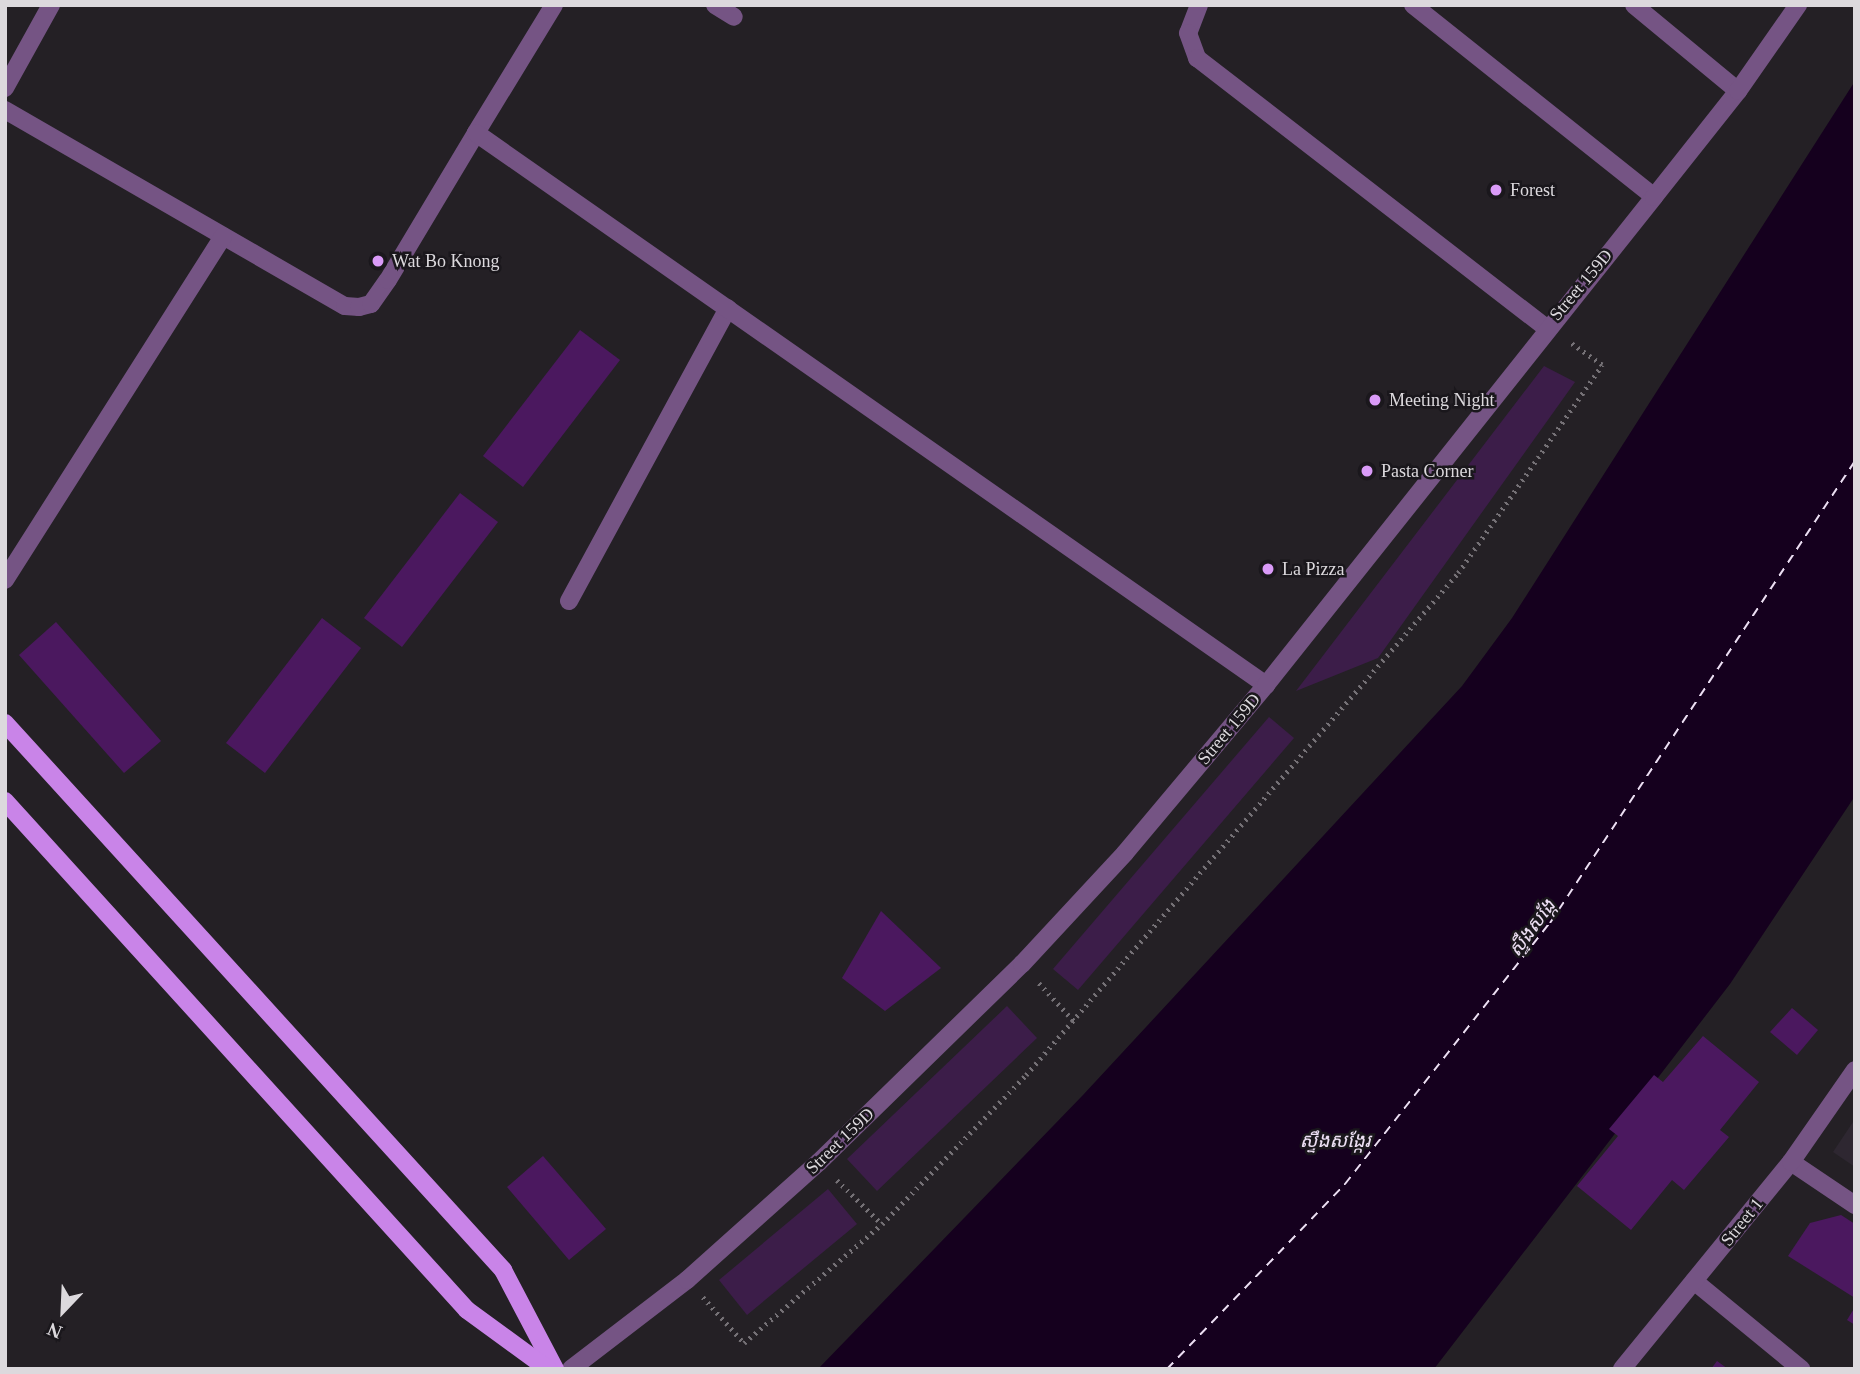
<!DOCTYPE html>
<meta charset="utf-8">
<style>
body{margin:0}
#map{position:relative;width:1860px;height:1374px;overflow:hidden;background:#242025;font-family:"Times New Roman","Noto Sans Khmer",serif}
div>[style]{position:absolute}
.built>*{inset:0;background:#2e2731}
.green>*{inset:0;background:#3c1d49}
.water>*{inset:0;background:#15001e}
.ferry>*{height:2px;margin-top:-1px;transform-origin:0;background:repeating-linear-gradient(90deg,#ecdff3 0 9px,transparent 0 16px)}
.building>*{inset:0;background:#4b185f}
.path>*{height:4.5px;margin-top:-2.25px;transform-origin:0;background:repeating-linear-gradient(90deg,#757176 0 2px,transparent 0 7px)}
.service>*{height:18px;margin:-9px;padding:0 9px;transform-origin:9px;border-radius:9px;background:#755484}
.minor>*{height:18px;margin:-9px;padding:0 9px;transform-origin:9px;border-radius:9px;background:#755484}
.tertiary>*{height:18px;margin:-9px;padding:0 9px;transform-origin:9px;border-radius:9px;background:#755484}
.primary>*{height:18px;margin:-9px;padding:0 9px;transform-origin:9px;border-radius:9px;background:#c984e8}
.dots>*{width:19px;height:19px;translate:-50% -50%;box-sizing:border-box;border:4px solid #1a171c;border-radius:50%}
span{translate:-50% -50%;white-space:nowrap;text-align:center;line-height:1.15;-webkit-text-stroke:5px #1a171c;paint-order:stroke}
.poi-label{font-size:18px;color:#dcd9dd}
.left{translate:0 -50%;text-align:left}
.street-label{font-size:18px;color:#dcd9dd}
.water-label{font-size:19px;color:#ecdff3;font-style:italic}
.frame{position:absolute;inset:0;border:7px solid #dcd9dd;pointer-events:none}
.north{position:absolute;left:28px;top:1276px;width:70px;height:70px;-webkit-text-stroke:5px #1a171c;paint-order:stroke;rotate:203deg;font-size:19px;font-weight:700;line-height:28px;text-align:center;color:#dcd9dd}
.north::after{content:'';display:block;margin:auto;width:24px;height:32px;background:#dcd9dd;clip-path:polygon(50% 0,100% 100%,50% 72%,0 100%)}
</style>
<div id="map">
<div class="built">
<i style="clip-path:polygon(1855px 1119px,1855px 1167px,1833px 1152px)"></i>
</div>
<div class="green">
<i style="clip-path:polygon(1544px 366px,1575px 382px,1378px 658px,1296px 691px)"></i>
<i style="clip-path:polygon(1269px 717px,1294px 738px,1078px 990px,1053px 969px)"></i>
<i style="clip-path:polygon(1007px 1006px,1037px 1038px,877px 1191px,847px 1159px)"></i>
<i style="clip-path:polygon(828px 1189px,857px 1224px,747px 1315px,719px 1280px)"></i>
</div>
<div class="water">
<i style="clip-path:polygon(1855px 81px,1855px 796px,1730px 984px,1434px 1369px,818px 1369px,1083px 1095px,1462px 686px,1512px 618px)"></i>
</div>
<div class="ferry">
<i style="left:1167px;top:1369px;width:257px;rotate:-46.1deg"></i>
<i style="left:1345px;top:1184px;width:332px;rotate:-51.9deg"></i>
<i style="left:1550px;top:923px;width:554px;rotate:-56.57deg"></i>
</div>
<div class="building">
<i style="clip-path:polygon(580px 330px,620px 360px,523px 487px,483px 456px)"></i>
<i style="clip-path:polygon(460px 493px,498px 522px,402px 647px,364px 618px)"></i>
<i style="clip-path:polygon(322px 618px,361px 648px,265px 773px,226px 743px)"></i>
<i style="clip-path:polygon(56px 622px,161px 741px,124px 773px,19px 655px)"></i>
<i style="clip-path:polygon(881px 911px,941px 968px,885px 1011px,842px 978px)"></i>
<i style="clip-path:polygon(1792px 1008px,1818px 1030px,1797px 1055px,1770px 1032px)"></i>
<i style="clip-path:polygon(1703px 1036px,1759px 1082px,1720px 1130px,1729px 1137px,1684px 1190px,1672px 1180px,1631px 1230px,1577px 1186px,1618px 1136px,1609px 1129px,1654px 1075px,1663px 1082px)"></i>
<i style="clip-path:polygon(543px 1156px,606px 1229px,569px 1260px,507px 1187px)"></i>
<i style="clip-path:polygon(1841px 1215px,1855px 1224px,1855px 1298px,1788px 1256px,1810px 1223px)"></i>
<i style="clip-path:polygon(1855px 1307px,1855px 1325px,1847px 1320px)"></i>
<i style="clip-path:polygon(1717px 1361px,1728px 1369px,1711px 1369px)"></i>
</div>
<div class="path">
<i style="left:1039px;top:983px;width:52px;rotate:47.4deg"></i>
<i style="left:837px;top:1180px;width:63px;rotate:44.4deg"></i>
<i style="left:703px;top:1297px;width:62px;rotate:48.3deg"></i>
<i style="left:744px;top:1343px;width:182px;rotate:-40.8deg"></i>
<i style="left:882px;top:1224px;width:207px;rotate:-46deg"></i>
<i style="left:1026px;top:1075px;width:662px;rotate:-49.29deg"></i>
<i style="left:1458px;top:573px;width:253px;rotate:-55.3deg"></i>
<i style="left:1602px;top:365px;width:39px;rotate:-145deg"></i>
</div>
<div class="service">
<i style="left:715px;top:5px;width:22px;rotate:32deg"></i>
<i style="left:1199px;top:5px;width:30px;rotate:111deg"></i>
<i style="left:1188px;top:33px;width:27px;rotate:70deg"></i>
<i style="left:1197px;top:58px;width:441px;rotate:37.7deg"></i>
<i style="left:5px;top:88px;width:95px;rotate:-61deg"></i>
<i style="left:5px;top:110px;width:392px;rotate:30deg"></i>
<i style="left:345px;top:306px;width:14px;rotate:4deg"></i>
<i style="left:359px;top:307px;width:12px;rotate:-14deg"></i>
<i style="left:371px;top:304px;width:29px;rotate:-55deg"></i>
<i style="left:388px;top:280px;width:171px;rotate:-59.1deg"></i>
<i style="left:5px;top:580px;width:407px;rotate:-57.6deg"></i>
<i style="left:569px;top:601px;width:333px;rotate:-61.5deg"></i>
<i style="left:1694px;top:1281px;width:139px;rotate:39.4deg"></i>
</div>
<div class="minor">
<i style="left:554px;top:5px;width:150px;rotate:121.4deg"></i>
<i style="left:476px;top:133px;width:964px;rotate:34.94deg"></i>
<i style="left:1413px;top:5px;width:308px;rotate:38.5deg"></i>
<i style="left:1634px;top:5px;width:135px;rotate:39.6deg"></i>
<i style="left:1791px;top:1162px;width:77px;rotate:33.9deg"></i>
</div>
<div class="tertiary">
<i style="left:571px;top:1369px;width:146px;rotate:-37.5deg"></i>
<i style="left:687px;top:1280px;width:177px;rotate:-41.8deg"></i>
<i style="left:819px;top:1162px;width:284px;rotate:-44.3deg"></i>
<i style="left:1022px;top:964px;width:151px;rotate:-47.1deg"></i>
<i style="left:1125px;top:853px;width:219px;rotate:-50deg"></i>
<i style="left:1266px;top:685px;width:623px;rotate:-51.51deg"></i>
<i style="left:1654px;top:197px;width:135px;rotate:-51.6deg"></i>
<i style="left:1738px;top:91px;width:105px;rotate:-55.1deg"></i>
<i style="left:1622px;top:1369px;width:267px;rotate:-50.8deg"></i>
<i style="left:1791px;top:1162px;width:112px;rotate:-55.2deg"></i>
</div>
<div class="primary">
<i style="left:5px;top:723px;width:740px;rotate:47.68deg"></i>
<i style="left:503px;top:1270px;width:112px;rotate:62.3deg"></i>
<i style="left:5px;top:801px;width:687px;rotate:47.77deg"></i>
<i style="left:467px;top:1310px;width:100px;rotate:36.1deg"></i>
</div>
<div class="dots">
<i style="left:1496px;top:190px;background:#d99af7"></i>
<i style="left:378px;top:261px;background:#d99af7"></i>
<i style="left:1375px;top:400px;background:#d99af7"></i>
<i style="left:1367px;top:471px;background:#d99af7"></i>
<i style="left:1268px;top:569px;background:#d99af7"></i>
</div>
<div class="poi-label">
<span class="left" style="left:1510px;top:190px">Forest</span>
<span class="left" style="left:392px;top:261px">Wat Bo Knong</span>
<span class="left" style="left:1389px;top:400px">Meeting Night</span>
<span class="left" style="left:1381px;top:471px">Pasta Corner</span>
<span class="left" style="left:1282px;top:569px">La Pizza</span>
</div>
<div class="street-label">
<span style="left:1581px;top:285px;rotate:-50deg">Street 159D</span>
<span style="left:1229px;top:729px;rotate:-50deg">Street 159D</span>
<span style="left:840px;top:1141px;rotate:-44deg">Street 159D</span>
<span style="left:1742px;top:1222px;rotate:-51deg">Street 1</span>
</div>
<div class="water-label">
<span style="left:1532px;top:928px;rotate:-54deg">ស្ទឹងសង្កែ</span>
<span style="left:1335px;top:1141px">ស្ទឹងសង្កែរ</span>
</div>
<div class="frame"></div>
<div class="north">N</div>
</div>
